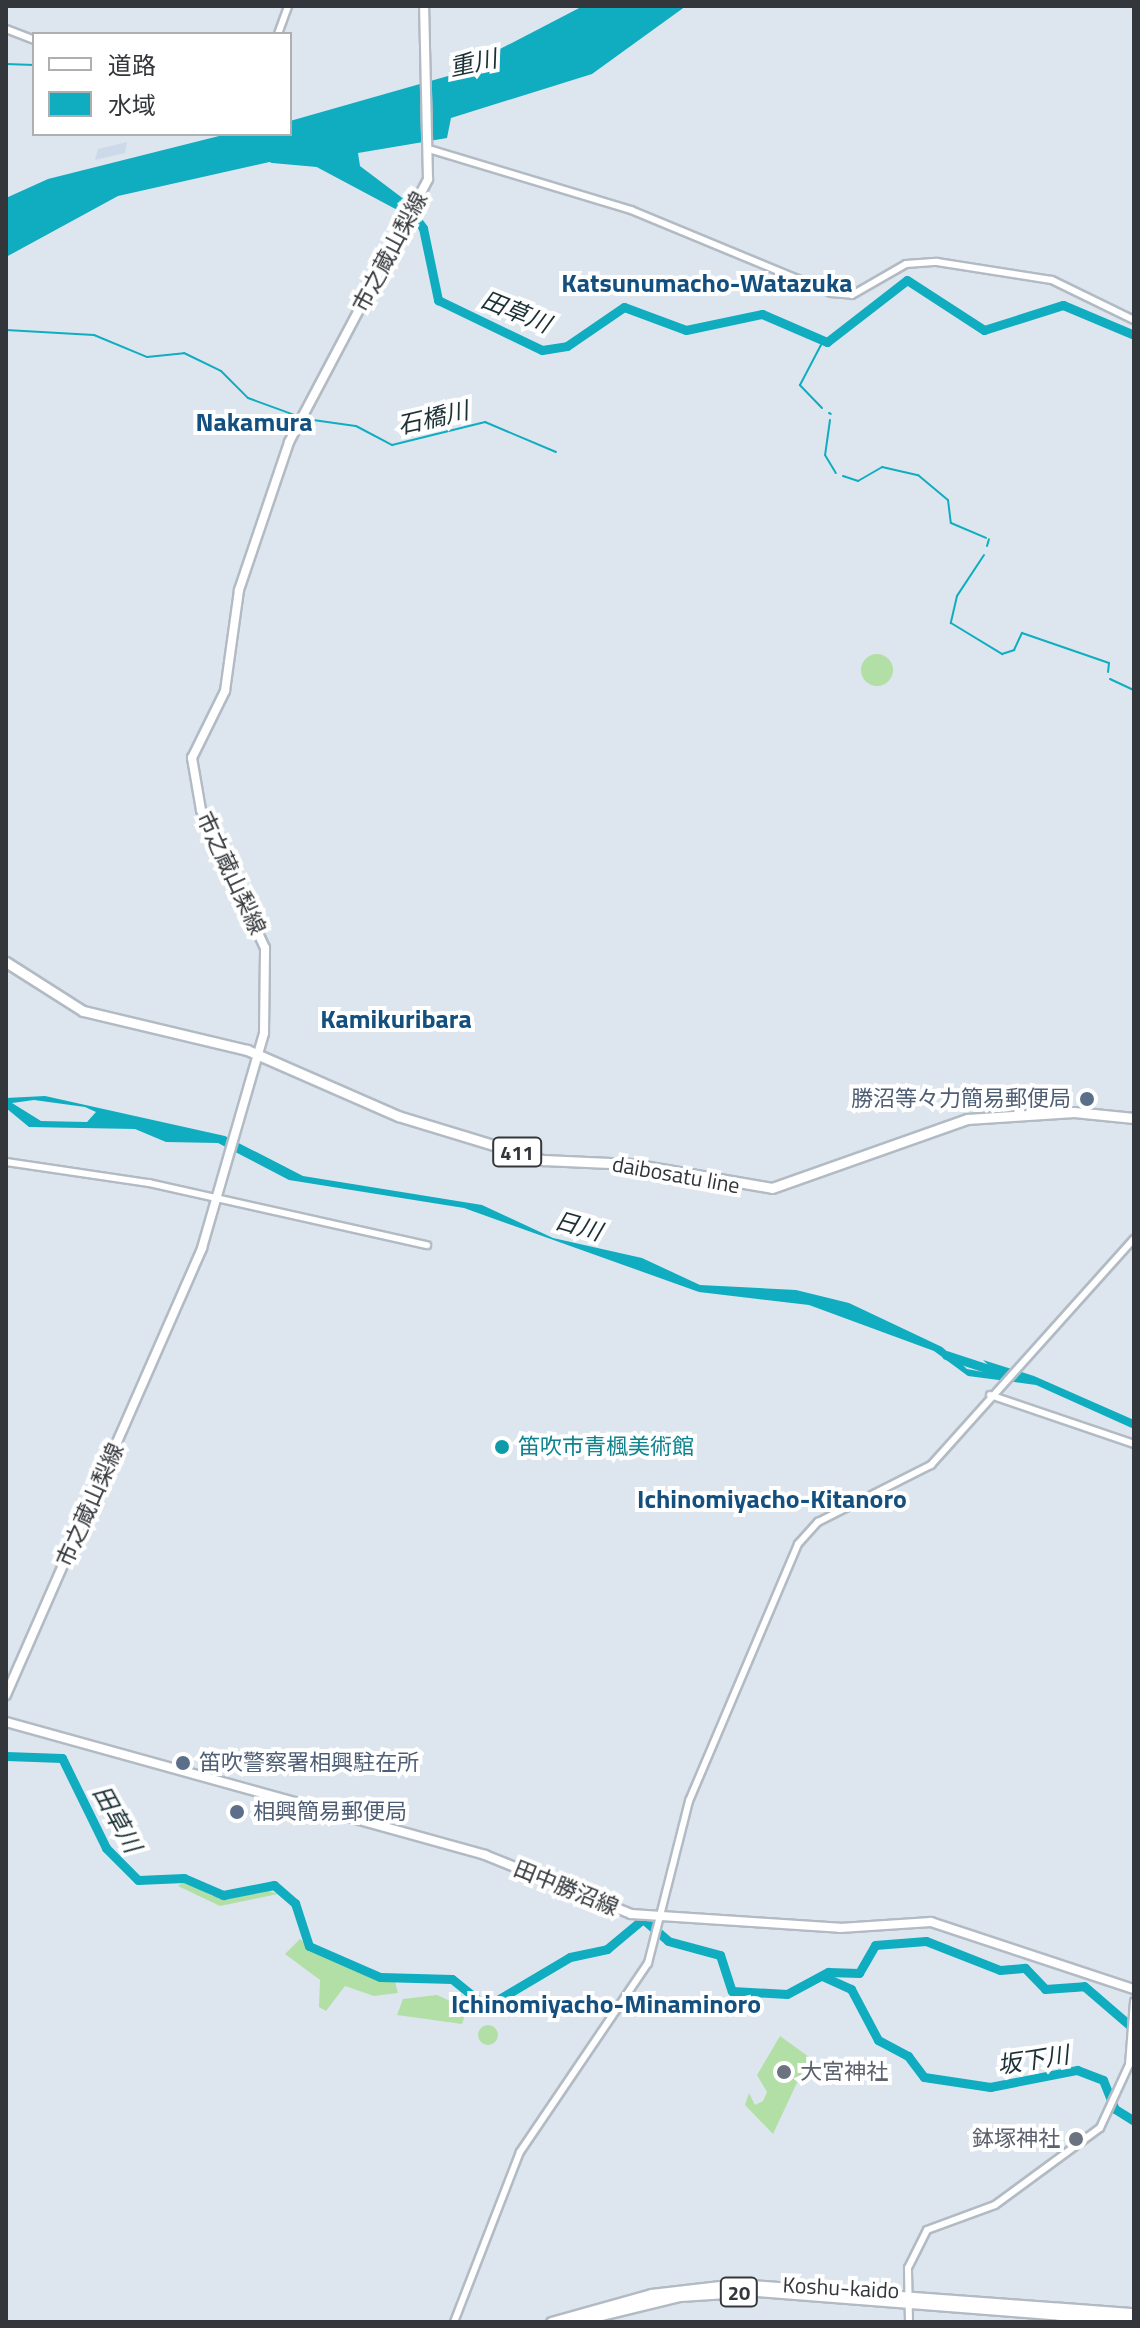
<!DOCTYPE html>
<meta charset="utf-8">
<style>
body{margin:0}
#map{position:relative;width:1140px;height:2328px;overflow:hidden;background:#dde6ef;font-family:"Titillium Web","Noto Sans JP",sans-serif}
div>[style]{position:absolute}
.built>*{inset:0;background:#cbd9e8}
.green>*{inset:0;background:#b2dfa6}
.round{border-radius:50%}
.water>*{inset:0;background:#10adc0}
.stream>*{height:2px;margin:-1px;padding:0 1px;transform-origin:1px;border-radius:1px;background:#10adc0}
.river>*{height:9px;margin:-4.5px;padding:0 4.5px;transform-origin:4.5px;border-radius:4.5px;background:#10adc0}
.roads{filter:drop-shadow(2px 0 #b2bbc4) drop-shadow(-2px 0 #b2bbc4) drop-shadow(0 2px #b2bbc4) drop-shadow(0 -2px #b2bbc4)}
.minor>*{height:6px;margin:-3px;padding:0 3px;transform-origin:3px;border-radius:3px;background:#fff}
.major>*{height:8px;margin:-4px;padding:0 4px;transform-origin:4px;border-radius:4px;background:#fff}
.highway>*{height:9px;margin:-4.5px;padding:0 4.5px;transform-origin:4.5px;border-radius:4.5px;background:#fff}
.dots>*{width:22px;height:22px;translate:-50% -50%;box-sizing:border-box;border:4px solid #fff;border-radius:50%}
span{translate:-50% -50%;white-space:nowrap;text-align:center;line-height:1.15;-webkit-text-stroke:8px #fff;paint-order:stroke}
.shield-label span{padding:2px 6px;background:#fff;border:2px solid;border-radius:6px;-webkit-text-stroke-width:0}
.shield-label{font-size:20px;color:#33363a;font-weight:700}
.street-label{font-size:22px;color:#33363a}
.service-label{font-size:22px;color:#4e5e75}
.right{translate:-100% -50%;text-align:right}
.left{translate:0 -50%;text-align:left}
.culture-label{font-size:22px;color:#0d838f}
.worship-label{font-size:22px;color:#5b616d}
.water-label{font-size:24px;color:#1b3135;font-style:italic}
.quarter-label{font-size:26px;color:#134f7f;font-weight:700}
.frame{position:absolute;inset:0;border:8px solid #33363a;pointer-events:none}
.legend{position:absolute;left:32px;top:32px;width:260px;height:104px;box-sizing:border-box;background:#fff;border:2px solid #adafb0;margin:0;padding:10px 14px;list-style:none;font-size:24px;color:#33363a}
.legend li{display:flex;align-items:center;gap:16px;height:40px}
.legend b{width:40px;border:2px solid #adafb0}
</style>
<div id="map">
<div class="built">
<i style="clip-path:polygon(127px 142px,125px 153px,95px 160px,98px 149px)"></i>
</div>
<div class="green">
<i class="round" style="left:861px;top:654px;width:32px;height:32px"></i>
<i style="clip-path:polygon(185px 1881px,212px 1896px,261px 1888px,278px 1894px,220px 1906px,178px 1886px)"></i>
<i style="clip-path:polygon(300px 1939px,317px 1953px,395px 1981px,398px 1993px,374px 1996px,345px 1986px,326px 2011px,319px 2007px,320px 1980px,285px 1954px)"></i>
<i style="clip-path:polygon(437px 1995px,467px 2009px,462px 2024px,397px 2015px,403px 1999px)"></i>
<i class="round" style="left:478px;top:2025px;width:20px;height:20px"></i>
<i style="clip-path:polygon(780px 2036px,809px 2057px,773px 2134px,745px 2105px,749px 2093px,755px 2105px,763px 2101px,767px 2092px,757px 2075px)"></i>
</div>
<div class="water">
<i style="clip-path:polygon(583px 6px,686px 6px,592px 74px,451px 118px,447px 138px,358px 153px,360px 166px,409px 203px,403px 213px,296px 156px,118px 196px,6px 257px,6px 198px,48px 179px,227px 134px,290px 134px,290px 121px,448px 76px)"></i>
<i style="clip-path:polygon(evenodd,45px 1096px,225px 1136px,303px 1176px,482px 1205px,553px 1238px,642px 1258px,700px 1285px,796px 1290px,849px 1303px,942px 1347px,967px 1369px,999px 1375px,983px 1360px,1034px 1376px,1134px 1420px,1134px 1429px,1036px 1385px,968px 1376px,934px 1351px,809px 1305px,699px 1292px,464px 1208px,289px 1180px,218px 1143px,166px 1142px,135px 1129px,29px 1127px,6px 1108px,6px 1098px,45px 1096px,34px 1100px,85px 1107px,96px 1112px,87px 1122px,41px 1121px,12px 1103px,34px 1100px)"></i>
</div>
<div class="stream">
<i style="left:6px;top:64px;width:28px;rotate:2deg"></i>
<i style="left:6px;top:330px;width:88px;rotate:3.3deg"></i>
<i style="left:94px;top:335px;width:57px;rotate:22.5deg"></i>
<i style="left:147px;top:357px;width:37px;rotate:-6deg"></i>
<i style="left:184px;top:353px;width:41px;rotate:25.9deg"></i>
<i style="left:221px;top:371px;width:38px;rotate:45deg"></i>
<i style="left:248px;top:398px;width:55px;rotate:20.1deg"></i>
<i style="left:822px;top:408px;width:32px;rotate:-134deg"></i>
<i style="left:800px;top:385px;width:50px;rotate:-62.4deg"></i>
<i style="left:829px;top:413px;width:2px;rotate:27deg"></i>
<i style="left:306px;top:419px;width:50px;rotate:8deg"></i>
<i style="left:356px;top:426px;width:41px;rotate:27.8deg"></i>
<i style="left:392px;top:445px;width:96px;rotate:-13.9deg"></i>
<i style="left:485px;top:422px;width:77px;rotate:22.9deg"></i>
<i style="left:830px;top:420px;width:35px;rotate:98deg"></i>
<i style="left:825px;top:455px;width:21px;rotate:59deg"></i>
<i style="left:843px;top:476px;width:16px;rotate:18deg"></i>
<i style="left:858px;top:481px;width:28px;rotate:-30deg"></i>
<i style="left:882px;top:467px;width:37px;rotate:13deg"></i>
<i style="left:918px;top:475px;width:39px;rotate:40deg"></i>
<i style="left:948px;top:500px;width:23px;rotate:83deg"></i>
<i style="left:951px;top:523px;width:38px;rotate:23deg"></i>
<i style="left:987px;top:546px;width:7px;rotate:-74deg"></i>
<i style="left:984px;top:555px;width:49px;rotate:123.4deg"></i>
<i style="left:957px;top:596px;width:28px;rotate:103deg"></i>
<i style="left:951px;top:623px;width:60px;rotate:31.3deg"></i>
<i style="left:1002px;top:654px;width:13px;rotate:-18deg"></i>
<i style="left:1014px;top:650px;width:19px;rotate:-65deg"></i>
<i style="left:1022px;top:633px;width:92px;rotate:19deg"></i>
<i style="left:1109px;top:663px;width:9px;rotate:96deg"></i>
<i style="left:1110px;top:679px;width:26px;rotate:25deg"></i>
</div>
<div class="river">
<i style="left:272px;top:158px;width:45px;rotate:5.1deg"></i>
<i style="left:408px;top:208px;width:25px;rotate:53deg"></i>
<i style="left:423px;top:228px;width:74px;rotate:78.2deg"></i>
<i style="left:438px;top:300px;width:115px;rotate:25.7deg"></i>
<i style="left:542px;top:350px;width:25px;rotate:-9deg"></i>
<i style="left:567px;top:346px;width:69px;rotate:-34.4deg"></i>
<i style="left:624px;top:307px;width:66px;rotate:20.4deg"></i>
<i style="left:686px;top:330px;width:78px;rotate:-11.9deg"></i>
<i style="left:762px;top:314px;width:71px;rotate:23.3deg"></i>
<i style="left:827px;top:342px;width:101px;rotate:-37.8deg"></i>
<i style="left:907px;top:280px;width:92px;rotate:33deg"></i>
<i style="left:984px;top:330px;width:83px;rotate:-17.6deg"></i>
<i style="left:1063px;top:305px;width:77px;rotate:22.9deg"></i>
<i style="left:946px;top:1355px;width:61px;rotate:18.1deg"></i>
<i style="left:6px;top:1756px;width:56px;rotate:2deg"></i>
<i style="left:62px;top:1758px;width:100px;rotate:63.9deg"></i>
<i style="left:106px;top:1848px;width:45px;rotate:45deg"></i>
<i style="left:138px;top:1880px;width:46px;rotate:-2.5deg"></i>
<i style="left:184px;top:1878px;width:43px;rotate:23.6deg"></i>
<i style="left:223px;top:1895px;width:52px;rotate:-11.1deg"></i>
<i style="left:274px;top:1885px;width:28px;rotate:41deg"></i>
<i style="left:295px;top:1903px;width:45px;rotate:72deg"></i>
<i style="left:309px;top:1946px;width:77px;rotate:23.6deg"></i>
<i style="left:380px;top:1977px;width:72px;rotate:1.6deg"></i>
<i style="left:452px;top:1979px;width:33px;rotate:39deg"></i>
<i style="left:478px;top:2000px;width:16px;rotate:7deg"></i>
<i style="left:494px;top:2002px;width:88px;rotate:-30.6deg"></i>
<i style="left:570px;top:1957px;width:38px;rotate:-12deg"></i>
<i style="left:607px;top:1949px;width:47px;rotate:-39.8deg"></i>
<i style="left:643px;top:1919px;width:33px;rotate:41deg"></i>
<i style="left:668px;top:1941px;width:54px;rotate:15.1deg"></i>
<i style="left:720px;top:1955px;width:38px;rotate:72deg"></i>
<i style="left:732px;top:1991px;width:55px;rotate:3.1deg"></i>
<i style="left:787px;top:1994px;width:47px;rotate:-28.2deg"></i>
<i style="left:828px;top:1972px;width:31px;rotate:2deg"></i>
<i style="left:859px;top:1973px;width:32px;rotate:-60deg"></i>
<i style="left:875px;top:1945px;width:51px;rotate:-4.5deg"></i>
<i style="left:926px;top:1941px;width:79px;rotate:21.4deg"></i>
<i style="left:1000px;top:1970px;width:25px;rotate:-5deg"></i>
<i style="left:1025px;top:1968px;width:29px;rotate:46deg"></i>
<i style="left:1045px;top:1989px;width:39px;rotate:-4deg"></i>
<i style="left:1084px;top:1986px;width:66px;rotate:40.7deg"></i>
<i style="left:822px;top:1976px;width:32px;rotate:24deg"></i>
<i style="left:851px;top:1989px;width:58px;rotate:62.1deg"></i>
<i style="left:878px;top:2040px;width:34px;rotate:28deg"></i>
<i style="left:908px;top:2056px;width:26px;rotate:53deg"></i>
<i style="left:924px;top:2077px;width:67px;rotate:8.6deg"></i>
<i style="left:990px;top:2087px;width:89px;rotate:-11.1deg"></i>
<i style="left:1077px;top:2070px;width:28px;rotate:21deg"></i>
<i style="left:1103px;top:2080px;width:31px;rotate:68deg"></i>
<i style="left:1115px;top:2109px;width:22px;rotate:32deg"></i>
</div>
<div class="roads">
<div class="minor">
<i style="left:6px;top:29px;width:30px;rotate:21deg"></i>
<i style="left:278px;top:34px;width:30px;rotate:-70deg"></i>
<i style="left:432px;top:150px;width:208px;rotate:16.8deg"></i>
<i style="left:631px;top:210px;width:217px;rotate:22.5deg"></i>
<i style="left:831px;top:293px;width:21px;rotate:5deg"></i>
<i style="left:852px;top:295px;width:62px;rotate:-29.9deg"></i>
<i style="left:906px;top:264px;width:31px;rotate:-4deg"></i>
<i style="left:937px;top:262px;width:116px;rotate:8.9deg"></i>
<i style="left:1052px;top:280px;width:91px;rotate:26deg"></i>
<i style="left:6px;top:1162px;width:145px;rotate:8.4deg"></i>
<i style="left:149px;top:1183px;width:285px;rotate:12.6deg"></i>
<i style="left:990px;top:1395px;width:152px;rotate:18.8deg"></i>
<i style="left:454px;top:2322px;width:182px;rotate:-68.8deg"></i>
<i style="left:520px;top:2152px;width:228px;rotate:-55.9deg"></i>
<i style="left:648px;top:1963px;width:167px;rotate:-75.8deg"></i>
<i style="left:689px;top:1801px;width:279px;rotate:-67deg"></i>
<i style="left:798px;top:1544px;width:30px;rotate:-48deg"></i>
<i style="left:818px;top:1522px;width:127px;rotate:-26.8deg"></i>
<i style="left:931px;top:1465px;width:304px;rotate:-48.1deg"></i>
<i style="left:909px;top:2322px;width:54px;rotate:-91.1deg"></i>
<i style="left:908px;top:2268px;width:42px;rotate:-63.4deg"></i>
<i style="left:927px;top:2230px;width:72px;rotate:-20.2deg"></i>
<i style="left:995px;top:2205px;width:130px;rotate:-36.3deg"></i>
<i style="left:1100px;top:2128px;width:69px;rotate:-65.3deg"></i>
<i style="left:1129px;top:2065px;width:64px;rotate:-85.5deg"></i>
</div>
<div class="major">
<i style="left:6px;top:1695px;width:488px;rotate:-66.3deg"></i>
<i style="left:202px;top:1248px;width:224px;rotate:-73.9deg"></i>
<i style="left:264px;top:1033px;width:85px;rotate:-89.3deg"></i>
<i style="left:265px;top:948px;width:152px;rotate:-114.9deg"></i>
<i style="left:201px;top:810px;width:53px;rotate:-99.8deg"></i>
<i style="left:192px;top:758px;width:75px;rotate:-63.8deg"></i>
<i style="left:225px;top:691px;width:102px;rotate:-82.1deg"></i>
<i style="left:239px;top:590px;width:156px;rotate:-71.3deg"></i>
<i style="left:289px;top:442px;width:297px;rotate:-62.1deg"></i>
<i style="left:428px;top:179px;width:173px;rotate:-91.3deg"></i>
<i style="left:6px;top:1722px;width:497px;rotate:15.5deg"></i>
<i style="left:485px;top:1855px;width:157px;rotate:22deg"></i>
<i style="left:631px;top:1914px;width:209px;rotate:3.8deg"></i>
<i style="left:840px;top:1928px;width:91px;rotate:-3.8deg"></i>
<i style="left:931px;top:1922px;width:214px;rotate:18.3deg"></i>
</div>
<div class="highway">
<i style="left:6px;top:962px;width:91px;rotate:32.5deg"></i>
<i style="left:83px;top:1011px;width:169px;rotate:13.4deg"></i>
<i style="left:247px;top:1050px;width:165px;rotate:23.6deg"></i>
<i style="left:398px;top:1116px;width:152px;rotate:16.9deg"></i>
<i style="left:543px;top:1160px;width:89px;rotate:2.6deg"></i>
<i style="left:632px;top:1164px;width:142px;rotate:9.7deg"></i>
<i style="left:772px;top:1188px;width:207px;rotate:-19.5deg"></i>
<i style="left:967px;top:1119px;width:107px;rotate:-3.7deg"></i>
<i style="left:1074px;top:1112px;width:60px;rotate:5.7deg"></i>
<i style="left:551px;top:2322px;width:104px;rotate:-15.6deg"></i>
<i style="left:651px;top:2294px;width:87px;rotate:-6.6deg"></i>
<i style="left:737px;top:2284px;width:398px;rotate:4.2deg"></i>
<i style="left:573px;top:2322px;width:110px;rotate:-13.7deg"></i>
<i style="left:680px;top:2296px;width:77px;rotate:-3.7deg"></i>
<i style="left:757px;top:2291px;width:378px;rotate:4.5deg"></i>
</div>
</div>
<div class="dots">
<i style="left:1087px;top:1099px;background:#5c6f8a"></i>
<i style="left:502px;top:1447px;background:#0f9aa8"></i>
<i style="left:183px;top:1763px;background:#5c6f8a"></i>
<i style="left:237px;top:1812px;background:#5c6f8a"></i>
<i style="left:784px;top:2072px;background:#6b7280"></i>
<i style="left:1076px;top:2139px;background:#6b7280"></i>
</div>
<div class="shield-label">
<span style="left:517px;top:1152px">411</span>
<span style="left:739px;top:2292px">20</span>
</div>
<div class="street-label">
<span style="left:390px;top:252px;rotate:-62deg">市之蔵山梨線</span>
<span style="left:231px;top:873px;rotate:65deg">市之蔵山梨線</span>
<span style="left:676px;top:1175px;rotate:10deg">daibosatu line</span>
<span style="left:90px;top:1505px;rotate:-66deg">市之蔵山梨線</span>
<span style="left:566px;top:1888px;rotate:22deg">田中勝沼線</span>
<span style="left:841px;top:2288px;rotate:3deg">Koshu-kaido</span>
</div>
<div class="service-label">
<span class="right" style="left:1071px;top:1099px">勝沼等々力簡易郵便局</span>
<span class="left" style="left:199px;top:1763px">笛吹警察署相興駐在所</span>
<span class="left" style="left:253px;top:1812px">相興簡易郵便局</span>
</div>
<div class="culture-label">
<span class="left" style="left:518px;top:1447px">笛吹市青楓美術館</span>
</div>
<div class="worship-label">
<span class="left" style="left:800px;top:2072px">大宮神社</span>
<span class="right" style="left:1060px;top:2139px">鉢塚神社</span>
</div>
<div class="water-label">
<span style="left:473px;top:63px;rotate:-12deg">重川</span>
<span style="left:516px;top:312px;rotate:22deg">田草川</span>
<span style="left:433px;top:418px;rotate:-13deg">石橋川</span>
<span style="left:578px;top:1226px;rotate:16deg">日川</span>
<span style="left:117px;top:1819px;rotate:61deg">田草川</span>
<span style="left:1033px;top:2060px;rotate:-9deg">坂下川</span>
</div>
<div class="quarter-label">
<span style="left:707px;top:283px">Katsunumacho-Watazuka</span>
<span style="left:254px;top:422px">Nakamura</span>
<span style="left:396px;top:1019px">Kamikuribara</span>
<span style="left:772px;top:1499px">Ichinomiyacho-Kitanoro</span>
<span style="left:606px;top:2004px">Ichinomiyacho-Minaminoro</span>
</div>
<div class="frame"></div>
<ul class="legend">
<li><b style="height:10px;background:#fff"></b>道路</li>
<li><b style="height:22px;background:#10adc0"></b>水域</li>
</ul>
</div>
